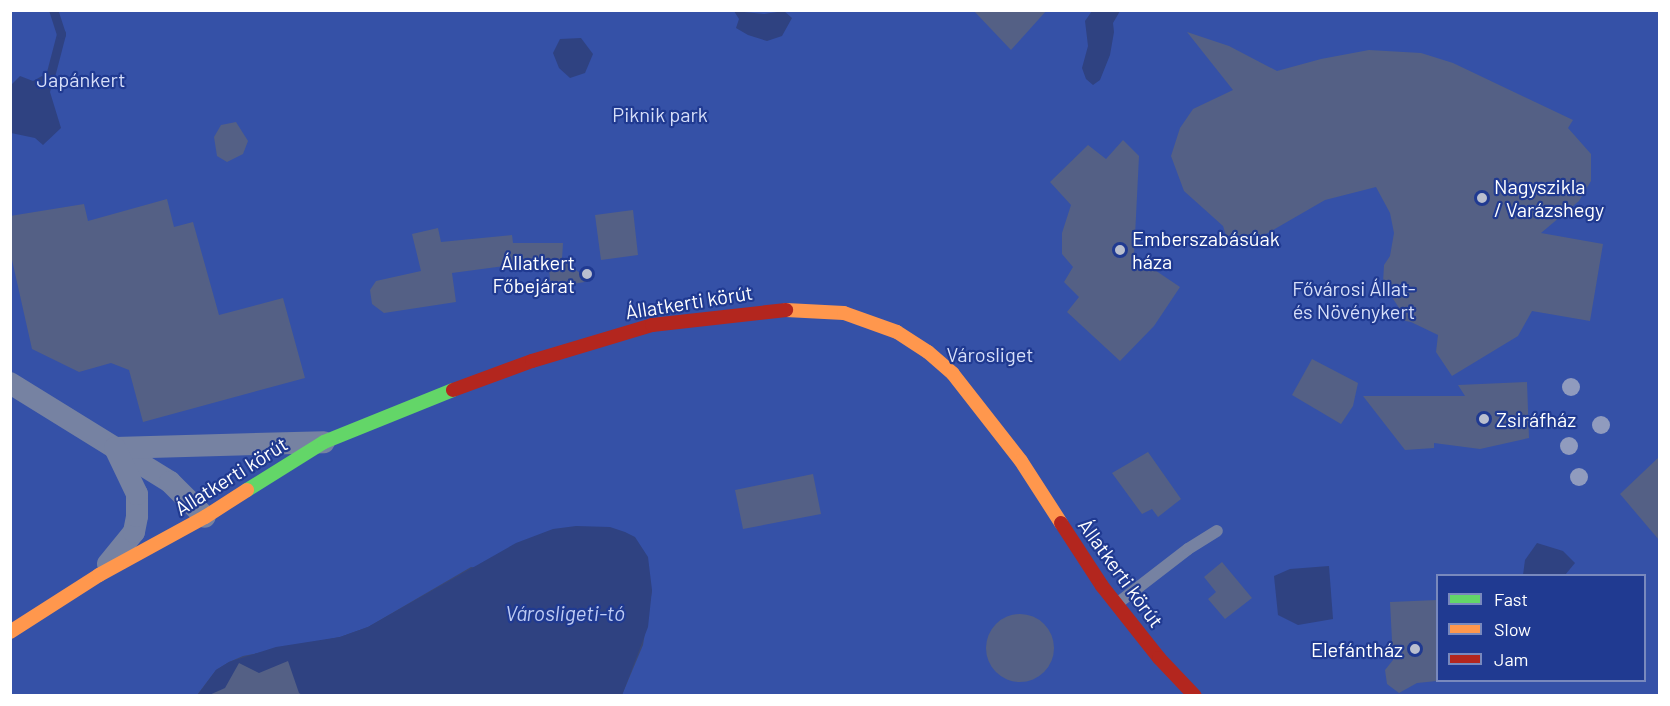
<!DOCTYPE html>
<meta charset="utf-8">
<style>
body{margin:0}
#map{position:relative;width:1670px;height:706px;overflow:hidden;background:#3a4877;font-family:Barlow,sans-serif}
div>[style]{position:absolute}
.green>*{inset:0;background:#3551a7}
.water>*{inset:0;background:#2f4281}
.stream>*{height:9px;margin:-4.5px;padding:0 4.5px;transform-origin:4.5px;border-radius:4.5px;background:#2f4281}
.building>*{inset:0;background:#546085}
.round{border-radius:50%}
.lane>*{height:12px;margin:-6px;padding:0 6px;transform-origin:6px;border-radius:6px;background:#7682a2}
.street>*{height:22px;margin:-11px;padding:0 11px;transform-origin:11px;border-radius:11px;background:#7682a2}
.fast>*{height:14px;margin:-7px;padding:0 7px;transform-origin:7px;border-radius:7px;background:#63d668}
.slow>*{height:14px;margin:-7px;padding:0 7px;transform-origin:7px;border-radius:7px;background:#ff974d}
.jam>*{height:14px;margin:-7px;padding:0 7px;transform-origin:7px;border-radius:7px;background:#b3261e}
.trees>*{width:18px;height:18px;margin:-9px;border-radius:50%;background:#909bbe}
.dots>*{width:16px;height:16px;translate:-50% -50%;box-sizing:border-box;border:3px solid #203a91;border-radius:50%}
span{translate:-50% -50%;white-space:nowrap;text-align:center;line-height:1.15;-webkit-text-stroke:4.5px #203a91;paint-order:stroke}
.park-label{font-size:20px;color:#d7dff9}
.poi-label{font-size:20px;color:#fff}
.left{translate:0 -50%;text-align:left}
.right{translate:-100% -50%;text-align:right}
.street-label{font-size:20px;color:#fff}
.water-label{font-size:21px;color:#becbf4;font-style:italic}
.frame{position:absolute;inset:0;border:12px solid #fff;pointer-events:none}
.legend{position:absolute;left:1436px;top:574px;width:210px;height:108px;box-sizing:border-box;background:#203a91;border:2px solid #7989bd;margin:0;padding:8px 10px;list-style:none;font-size:18px;color:#fff}
.legend li{display:flex;align-items:center;gap:12px;height:30px}
.legend b{width:30px;border:2px solid #7989bd}
</style>
<div id="map">
<div class="green">
<i style="clip-path:polygon(evenodd,10px 11px,1659px 11px,1659px 695px,622px 695px,643px 645px,652px 590px,471px 567px,368px 627px,340px 637px,243px 656px,229px 662px,216px 670px,197px 695px,11px 695px,10px 11px,1438px 576px,1644px 576px,1644px 680px,1438px 680px,1438px 576px)"></i>
</div>
<div class="water">
<i style="clip-path:polygon(734px 11px,764px 14px,784px 11px,792px 18px,782px 36px,767px 41px,748px 35px,736px 28px,739px 19px)"></i>
<i style="clip-path:polygon(1092px 11px,1120px 11px,1113px 23px,1114px 32px,1110px 55px,1100px 80px,1093px 85px,1086px 79px,1082px 68px,1088px 46px,1085px 21px)"></i>
<i style="clip-path:polygon(581px 38px,593px 54px,585px 73px,570px 78px,559px 68px,553px 53px,560px 39px)"></i>
<i style="clip-path:polygon(20px 76px,33px 81px,42px 76px,53px 82px,50px 92px,61px 128px,43px 145px,35px 138px,11px 133px,11px 85px)"></i>
<i style="clip-path:polygon(576px 526px,610px 527px,625px 532px,635px 537px,648px 557px,652px 590px,648px 627px,622px 695px,197px 696px,216px 670px,229px 662px,276px 647px,340px 637px,368px 627px,516px 543px,553px 529px)"></i>
<i style="clip-path:polygon(1537px 543px,1563px 551px,1575px 563px,1565px 575px,1523px 575px,1525px 560px)"></i>
<i style="clip-path:polygon(1329px 566px,1333px 619px,1298px 625px,1278px 615px,1274px 576px,1290px 569px)"></i>
</div>
<div class="stream">
<i style="left:49px;top:80px;width:48px;rotate:-75.4deg"></i>
<i style="left:61px;top:34px;width:25px;rotate:-108deg"></i>
</div>
<div class="building">
<i style="clip-path:polygon(973px 10px,1047px 10px,1011px 50px)"></i>
<i style="clip-path:polygon(1187px 32px,1229px 46px,1277px 71px,1321px 59px,1369px 50px,1421px 53px,1453px 63px,1573px 120px,1568px 128px,1591px 154px,1591px 181px,1579px 201px,1541px 233px,1603px 244px,1590px 321px,1532px 311px,1518px 336px,1452px 376px,1436px 352px,1438px 335px,1411px 322px,1395px 319px,1399px 308px,1383px 283px,1384px 265px,1390px 256px,1394px 233px,1390px 213px,1376px 187px,1325px 200px,1254px 241px,1229px 245px,1223px 226px,1184px 191px,1171px 156px,1180px 128px,1193px 109px,1233px 90px)"></i>
<i style="clip-path:polygon(236px 122px,248px 141px,243px 154px,227px 162px,217px 156px,214px 137px,221px 125px)"></i>
<i style="clip-path:polygon(1123px 140px,1139px 156px,1134px 256px,1180px 287px,1154px 326px,1120px 361px,1067px 312px,1079px 297px,1064px 282px,1073px 267px,1062px 254px,1062px 233px,1071px 205px,1050px 182px,1088px 145px,1106px 159px)"></i>
<i style="clip-path:polygon(167px 199px,174px 227px,193px 222px,219px 315px,283px 298px,305px 378px,143px 422px,129px 370px,111px 363px,79px 372px,32px 349px,10px 251px,10px 216px,84px 204px,88px 221px)"></i>
<i style="clip-path:polygon(633px 210px,638px 255px,601px 260px,595px 215px)"></i>
<i style="clip-path:polygon(438px 228px,441px 242px,512px 235px,513px 243px,563px 243px,562px 259px,590px 281px,551px 288px,548px 260px,452px 273px,456px 302px,384px 313px,372px 304px,370px 290px,376px 281px,421px 271px,412px 234px)"></i>
<i style="clip-path:polygon(1312px 359px,1358px 383px,1353px 406px,1341px 424px,1292px 395px)"></i>
<i style="clip-path:polygon(1527px 382px,1529px 438px,1480px 449px,1434px 443px,1434px 448px,1405px 450px,1363px 396px,1465px 396px,1458px 385px)"></i>
<i style="clip-path:polygon(1148px 452px,1181px 499px,1158px 517px,1152px 509px,1142px 514px,1112px 473px)"></i>
<i style="clip-path:polygon(1659px 457px,1659px 540px,1620px 494px)"></i>
<i style="clip-path:polygon(813px 474px,821px 514px,743px 529px,735px 490px)"></i>
<i style="clip-path:polygon(1222px 562px,1252px 598px,1225px 619px,1208px 599px,1216px 592px,1204px 577px)"></i>
<i style="clip-path:polygon(1437px 600px,1437px 681px,1417px 683px,1399px 693px,1387px 684px,1385px 670px,1393px 660px,1390px 602px)"></i>
<i class="round" style="left:986px;top:614px;width:68px;height:68px"></i>
<i style="clip-path:polygon(288px 661px,299px 693px,304px 696px,207px 696px,225px 688px,239px 663px,259px 673px)"></i>
</div>
<div class="lane">
<i style="left:1118px;top:603px;width:88px;rotate:-37.6deg"></i>
<i style="left:1188px;top:549px;width:34px;rotate:-32deg"></i>
</div>
<div class="street">
<i style="left:10px;top:383px;width:188px;rotate:31.7deg"></i>
<i style="left:170px;top:482px;width:49px;rotate:45deg"></i>
<i style="left:115px;top:448px;width:209px;rotate:-1.6deg"></i>
<i style="left:108px;top:564px;width:41px;rotate:-50.9deg"></i>
<i style="left:134px;top:532px;width:16px;rotate:-79deg"></i>
<i style="left:137px;top:516px;width:22px;rotate:-90deg"></i>
<i style="left:137px;top:494px;width:51px;rotate:-115.6deg"></i>
</div>
<div class="fast">
<i style="left:247px;top:490px;width:91px;rotate:-31.9deg"></i>
<i style="left:324px;top:442px;width:139px;rotate:-22deg"></i>
</div>
<div class="slow">
<i style="left:786px;top:310px;width:58px;rotate:3deg"></i>
<i style="left:844px;top:313px;width:56px;rotate:19.7deg"></i>
<i style="left:897px;top:332px;width:37px;rotate:33deg"></i>
<i style="left:928px;top:352px;width:33px;rotate:41deg"></i>
<i style="left:953px;top:374px;width:110px;rotate:52deg"></i>
<i style="left:1021px;top:461px;width:74px;rotate:57.2deg"></i>
<i style="left:10px;top:632px;width:106px;rotate:-32.6deg"></i>
<i style="left:99px;top:575px;width:121px;rotate:-28.7deg"></i>
<i style="left:205px;top:517px;width:50px;rotate:-32.7deg"></i>
</div>
<div class="jam">
<i style="left:453px;top:390px;width:84px;rotate:-20.2deg"></i>
<i style="left:532px;top:361px;width:125px;rotate:-16.7deg"></i>
<i style="left:652px;top:325px;width:135px;rotate:-6.4deg"></i>
<i style="left:1061px;top:523px;width:75px;rotate:56.9deg"></i>
<i style="left:1102px;top:586px;width:92px;rotate:51.6deg"></i>
<i style="left:1159px;top:658px;width:52px;rotate:46.5deg"></i>
</div>
<div class="trees">
<i style="left:1571px;top:387px"></i>
<i style="left:1601px;top:425px"></i>
<i style="left:1569px;top:446px"></i>
<i style="left:1579px;top:477px"></i>
</div>
<div class="dots">
<i style="left:1482px;top:198px;background:#babfcf"></i>
<i style="left:1120px;top:250px;background:#babfcf"></i>
<i style="left:587px;top:274px;background:#babfcf"></i>
<i style="left:1484px;top:419px;background:#babfcf"></i>
<i style="left:1415px;top:649px;background:#babfcf"></i>
</div>
<div class="park-label">
<span style="left:81px;top:79px">Japánkert</span>
<span style="left:660px;top:114px">Piknik park</span>
<span style="left:1354px;top:300px">Fővárosi Állat-<br>és Növénykert</span>
<span style="left:990px;top:354px">Városliget</span>
</div>
<div class="poi-label">
<span class="left" style="left:1494px;top:198px">Nagyszikla<br>/ Varázshegy</span>
<span class="left" style="left:1132px;top:250px">Emberszabásúak<br>háza</span>
<span class="right" style="left:575px;top:274px">Állatkert<br>Főbejárat</span>
<span class="left" style="left:1496px;top:419px">Zsiráfház</span>
<span class="right" style="left:1403px;top:649px">Elefántház</span>
</div>
<div class="street-label">
<span style="left:689px;top:302px;rotate:-9deg">Állatkerti körút</span>
<span style="left:231px;top:476px;rotate:-32deg">Állatkerti körút</span>
<span style="left:1121px;top:573px;rotate:54deg">Állatkerti körút</span>
</div>
<div class="water-label">
<span style="left:565px;top:613px">Városligeti-tó</span>
</div>
<div class="frame"></div>
<ul class="legend">
<li><b style="height:8px;background:#63d668"></b>Fast</li>
<li><b style="height:8px;background:#ff974d"></b>Slow</li>
<li><b style="height:8px;background:#b3261e"></b>Jam</li>
</ul>
</div>
